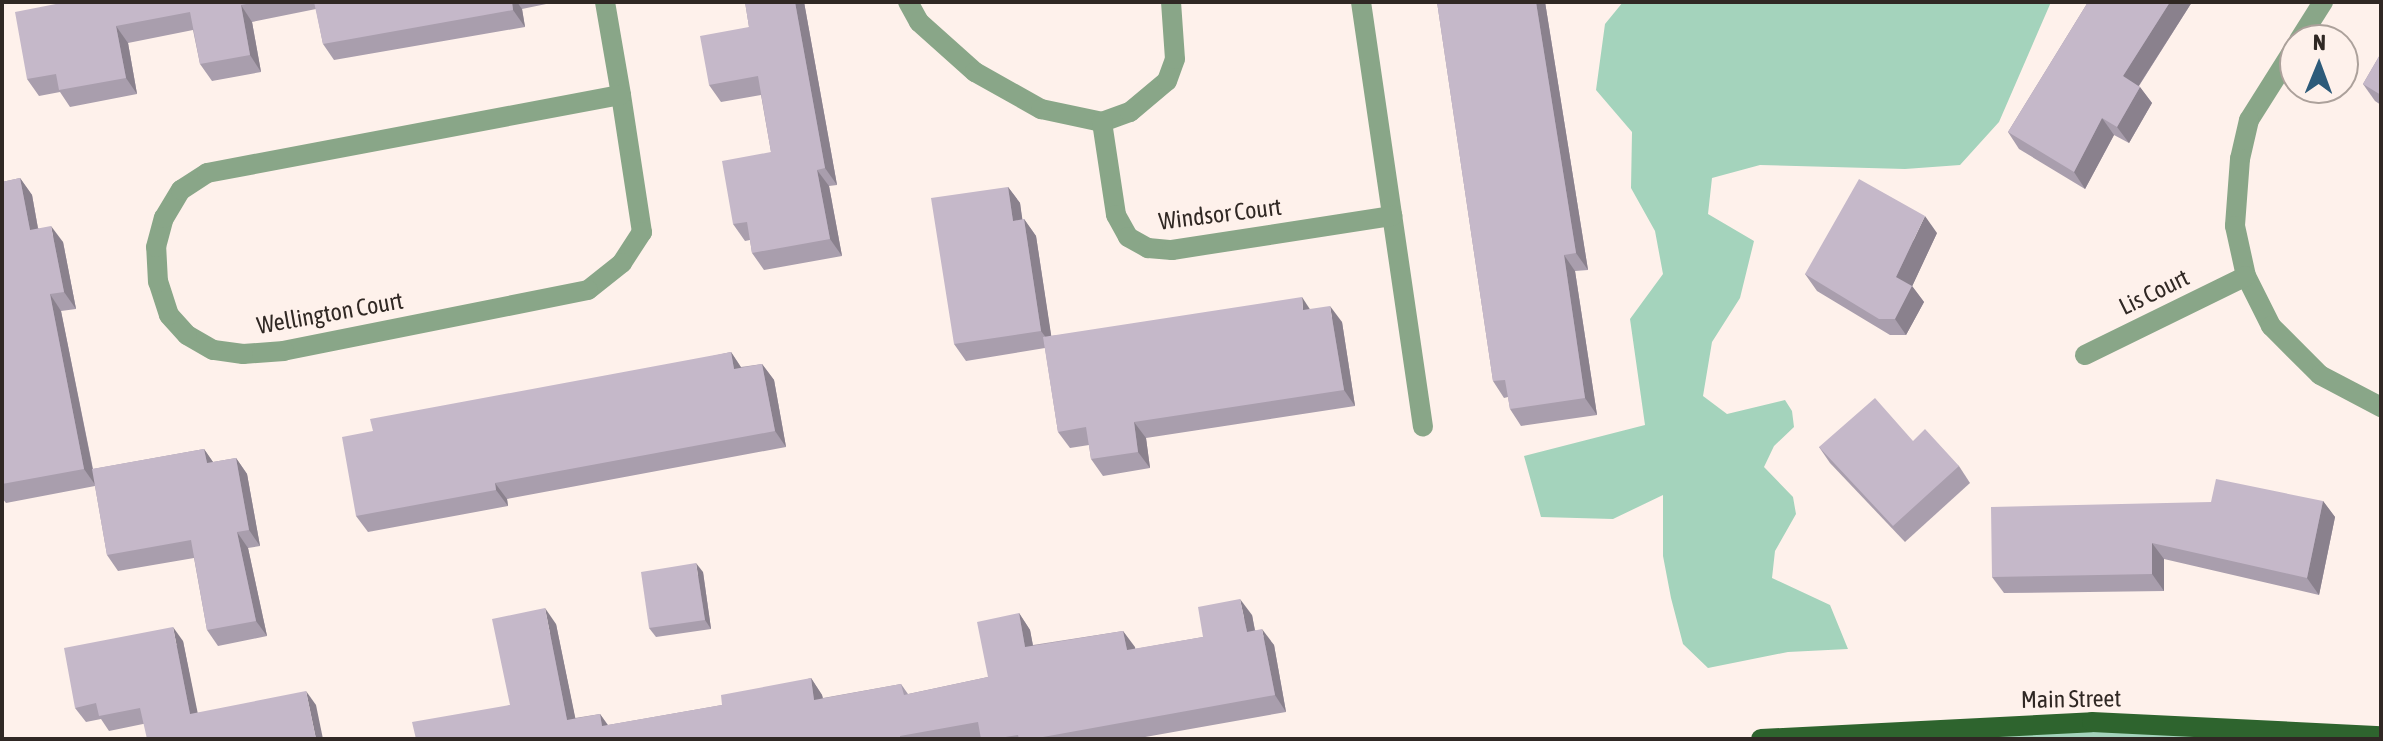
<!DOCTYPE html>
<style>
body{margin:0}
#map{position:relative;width:2383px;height:741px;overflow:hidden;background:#fef1eb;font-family:"Asap Condensed",sans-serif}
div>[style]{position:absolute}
.green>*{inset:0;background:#a4d3bc}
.minor>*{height:20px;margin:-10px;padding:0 10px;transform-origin:10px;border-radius:10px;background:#89a688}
.major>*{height:20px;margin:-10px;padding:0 10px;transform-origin:10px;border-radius:10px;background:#2e642e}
.wall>*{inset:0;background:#a99ead}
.shaded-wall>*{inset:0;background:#8a818d}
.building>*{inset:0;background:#c5b8c9}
span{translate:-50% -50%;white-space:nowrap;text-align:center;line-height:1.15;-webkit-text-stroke:7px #fef1eb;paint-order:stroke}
.street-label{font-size:24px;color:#302824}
.frame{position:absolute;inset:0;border:4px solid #302824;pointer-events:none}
.north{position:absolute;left:2279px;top:24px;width:80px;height:80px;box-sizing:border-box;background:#fef1eb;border:2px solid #aca19b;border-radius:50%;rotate:1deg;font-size:22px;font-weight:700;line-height:32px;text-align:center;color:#302824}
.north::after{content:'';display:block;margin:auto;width:28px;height:36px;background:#2d5b7a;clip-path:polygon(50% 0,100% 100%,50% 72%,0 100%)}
</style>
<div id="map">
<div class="green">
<i style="clip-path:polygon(1623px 2px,2051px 2px,1999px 122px,1960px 165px,1905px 169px,1760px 165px,1712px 178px,1708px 214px,1754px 241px,1740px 298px,1712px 342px,1703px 396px,1727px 414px,1785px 400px,1792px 411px,1794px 427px,1774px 446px,1764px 467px,1793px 497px,1796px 514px,1775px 551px,1772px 578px,1830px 605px,1848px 649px,1788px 652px,1708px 668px,1683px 644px,1671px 598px,1663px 556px,1663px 495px,1613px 519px,1541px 517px,1524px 456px,1645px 425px,1630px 319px,1663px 274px,1655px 231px,1631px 188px,1632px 132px,1596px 90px,1605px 24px)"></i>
<i style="clip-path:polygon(2092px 722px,2381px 739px,1761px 739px)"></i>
</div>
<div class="minor">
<i style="left:605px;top:2px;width:94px;rotate:80.2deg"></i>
<i style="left:621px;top:95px;width:139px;rotate:81.3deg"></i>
<i style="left:642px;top:232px;width:37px;rotate:123deg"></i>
<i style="left:622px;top:263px;width:43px;rotate:141.5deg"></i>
<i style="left:588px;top:290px;width:310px;rotate:168.7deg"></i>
<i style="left:284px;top:351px;width:41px;rotate:175.8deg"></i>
<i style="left:243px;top:354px;width:30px;rotate:-172deg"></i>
<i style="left:213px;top:350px;width:30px;rotate:-150deg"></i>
<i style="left:187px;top:335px;width:27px;rotate:-132deg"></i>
<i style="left:169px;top:315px;width:35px;rotate:-108deg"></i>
<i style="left:158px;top:282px;width:35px;rotate:-93deg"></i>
<i style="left:156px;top:247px;width:30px;rotate:-75deg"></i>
<i style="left:164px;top:218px;width:33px;rotate:-59deg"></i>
<i style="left:181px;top:190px;width:31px;rotate:-33deg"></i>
<i style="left:207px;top:173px;width:421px;rotate:-10.7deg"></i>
<i style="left:908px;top:2px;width:23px;rotate:61deg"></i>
<i style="left:919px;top:22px;width:75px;rotate:41.8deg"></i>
<i style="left:975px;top:72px;width:76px;rotate:29.3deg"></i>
<i style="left:1041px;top:109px;width:62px;rotate:12deg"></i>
<i style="left:1102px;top:122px;width:30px;rotate:-20deg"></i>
<i style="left:1130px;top:112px;width:48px;rotate:-40deg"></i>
<i style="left:1167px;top:81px;width:23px;rotate:-70deg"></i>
<i style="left:1175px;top:59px;width:57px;rotate:-94deg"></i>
<i style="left:1361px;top:2px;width:429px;rotate:81.7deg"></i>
<i style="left:2299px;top:40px;width:45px;rotate:-57.7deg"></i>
<i style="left:2295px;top:47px;width:86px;rotate:122.2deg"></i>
<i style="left:2249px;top:120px;width:40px;rotate:103deg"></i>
<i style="left:2240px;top:159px;width:67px;rotate:94.3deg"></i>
<i style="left:2235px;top:226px;width:51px;rotate:77.6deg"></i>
<i style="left:2246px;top:276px;width:56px;rotate:63.4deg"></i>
<i style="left:2271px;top:326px;width:69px;rotate:45deg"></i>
<i style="left:2320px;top:375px;width:69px;rotate:27.7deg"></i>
<i style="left:1102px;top:122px;width:94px;rotate:81.4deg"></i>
<i style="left:1116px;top:215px;width:25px;rotate:61deg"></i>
<i style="left:1128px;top:237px;width:23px;rotate:29deg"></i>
<i style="left:1148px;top:248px;width:24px;rotate:5deg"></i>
<i style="left:1172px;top:250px;width:223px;rotate:-8.8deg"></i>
<i style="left:2085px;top:355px;width:179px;rotate:-26.1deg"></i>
</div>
<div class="major">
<i style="left:1761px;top:739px;width:331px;rotate:-2.9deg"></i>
<i style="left:2092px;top:722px;width:289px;rotate:2.8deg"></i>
</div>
<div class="wall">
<i style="clip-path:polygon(66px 2px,551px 2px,551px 3px,522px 9px,525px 27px,334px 60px,323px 44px,316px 9px,252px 22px,261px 72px,212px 81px,200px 64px,193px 30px,128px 43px,137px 94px,70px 107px,60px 92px,39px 96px,27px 79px)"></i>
<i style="clip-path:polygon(745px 2px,804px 2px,837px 185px,829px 186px,842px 256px,764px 270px,752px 253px,750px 240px,745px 241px,733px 224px,771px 152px,761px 95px,721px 102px,709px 85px,749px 27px)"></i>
<i style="clip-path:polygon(1437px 2px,1545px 2px,1588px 270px,1575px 271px,1597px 415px,1521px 426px,1510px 409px,1508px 397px,1504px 398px,1493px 381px)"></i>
<i style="clip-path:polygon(2088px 2px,2192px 2px,2139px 86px,2152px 103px,2129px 143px,2114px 135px,2085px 189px,2019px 149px,2008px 132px)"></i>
<i style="clip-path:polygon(2381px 53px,2381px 105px,2375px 101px,2363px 84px)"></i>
<i style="clip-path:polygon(20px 178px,32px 195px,38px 228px,63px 242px,76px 309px,61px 311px,93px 469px,204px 449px,213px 462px,236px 458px,247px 474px,260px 546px,248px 548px,267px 636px,218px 646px,207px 630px,194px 558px,118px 571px,107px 555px,95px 486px,6px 503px,2px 498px,2px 182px)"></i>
<i style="clip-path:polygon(1008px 187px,1020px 203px,1022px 220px,1024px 219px,1036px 236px,1051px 336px,1310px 309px,1342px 322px,1355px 406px,1146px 438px,1150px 468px,1103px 476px,1091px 459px,1089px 445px,1070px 448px,1058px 432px,1045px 348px,966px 361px,954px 344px)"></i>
<i style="clip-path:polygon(1937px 233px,1912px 286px,1924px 302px,1906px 335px,1890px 335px,1817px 291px,1805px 274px)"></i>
<i style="clip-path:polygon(731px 352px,741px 367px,762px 364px,774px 380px,786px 447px,507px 499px,508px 506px,368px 532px,356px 516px,373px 431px)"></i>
<i style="clip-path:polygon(1913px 441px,1959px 466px,1970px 483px,1905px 542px,1830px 463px,1819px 447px)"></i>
<i style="clip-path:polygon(2323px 501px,2335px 517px,2319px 595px,2164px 559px,2164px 591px,2004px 593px,1992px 577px)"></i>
<i style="clip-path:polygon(703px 572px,711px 629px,656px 637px,649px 628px)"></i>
<i style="clip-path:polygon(1019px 613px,1030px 630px,1033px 645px,1123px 631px,1135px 649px,1203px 637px,1252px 615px,1255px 630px,1274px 645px,1286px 712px,1134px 739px,416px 739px,510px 705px,556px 624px,575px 718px,600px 714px,608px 725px,722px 705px,811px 678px,822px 695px,823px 698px,901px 684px,908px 694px,988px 677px)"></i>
<i style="clip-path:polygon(183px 641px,197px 713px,316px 705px,143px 724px,109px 731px,101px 719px,86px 722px,75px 708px)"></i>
</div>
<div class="shaded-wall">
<i style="clip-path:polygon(512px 2px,517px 2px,522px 9px,525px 27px,513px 10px)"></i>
<i style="clip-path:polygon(795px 2px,804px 2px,837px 185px,825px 168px)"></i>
<i style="clip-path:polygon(1536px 2px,1545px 2px,1588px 270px,1576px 253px)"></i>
<i style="clip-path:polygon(2170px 2px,2192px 2px,2134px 93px,2123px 76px)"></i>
<i style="clip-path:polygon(241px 5px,252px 22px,261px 72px,250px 55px)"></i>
<i style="clip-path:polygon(116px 26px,128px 43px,137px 94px,126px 78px)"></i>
<i style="clip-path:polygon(2140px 87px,2152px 103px,2129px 143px,2117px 127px)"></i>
<i style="clip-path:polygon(2102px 118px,2114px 135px,2085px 189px,2074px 172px)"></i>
<i style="clip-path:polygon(817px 170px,829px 186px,842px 256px,830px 239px)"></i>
<i style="clip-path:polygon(20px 178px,32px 195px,41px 246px,30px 230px)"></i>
<i style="clip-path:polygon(1008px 187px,1020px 203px,1025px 237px,1013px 221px)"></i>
<i style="clip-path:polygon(1925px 216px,1937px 233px,1910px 291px,1912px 286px,1924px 302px,1906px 335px,1895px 319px,1896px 277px)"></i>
<i style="clip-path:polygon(1024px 219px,1036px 236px,1053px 347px,1041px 331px)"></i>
<i style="clip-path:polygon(51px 226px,63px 242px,76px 309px,64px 292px)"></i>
<i style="clip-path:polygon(1564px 255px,1575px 271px,1597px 415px,1585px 398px)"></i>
<i style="clip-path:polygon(50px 294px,61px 311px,96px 486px,84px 469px)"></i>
<i style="clip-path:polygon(1302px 297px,1313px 314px,1303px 310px)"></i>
<i style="clip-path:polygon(1330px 306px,1342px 322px,1355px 406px,1344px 390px)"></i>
<i style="clip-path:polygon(731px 352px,742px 369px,734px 369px)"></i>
<i style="clip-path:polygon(762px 364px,774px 380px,786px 447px,775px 431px)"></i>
<i style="clip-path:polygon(1134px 422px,1146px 438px,1150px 468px,1138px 452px)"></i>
<i style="clip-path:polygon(204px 449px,215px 465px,207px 463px)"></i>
<i style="clip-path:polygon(236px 458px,247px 474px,260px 546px,249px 530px)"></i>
<i style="clip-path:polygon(495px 483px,507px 499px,508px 506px,496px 490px)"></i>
<i style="clip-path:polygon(2323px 501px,2335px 517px,2319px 595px,2307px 578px)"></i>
<i style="clip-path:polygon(237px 532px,248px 548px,267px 636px,256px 621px)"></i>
<i style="clip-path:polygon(2152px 543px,2164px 559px,2164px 591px,2152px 574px)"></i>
<i style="clip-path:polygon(696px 563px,703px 572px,711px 629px,705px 620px)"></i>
<i style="clip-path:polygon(1240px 599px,1252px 615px,1258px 648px,1247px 632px)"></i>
<i style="clip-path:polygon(545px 608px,556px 624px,579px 736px,567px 720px)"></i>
<i style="clip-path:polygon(1019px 613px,1030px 630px,1036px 663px,1025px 647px)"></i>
<i style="clip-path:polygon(173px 627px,183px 641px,201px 729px,190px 714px)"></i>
<i style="clip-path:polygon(1262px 629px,1274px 645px,1286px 712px,1275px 695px)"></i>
<i style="clip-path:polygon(1123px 631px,1135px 647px,1138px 666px,1127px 650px)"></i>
<i style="clip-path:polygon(811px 678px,822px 695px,826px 716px,814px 700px)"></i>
<i style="clip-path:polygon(306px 691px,316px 705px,323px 739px,316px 739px)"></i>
<i style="clip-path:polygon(600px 714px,611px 730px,602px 726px)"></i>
</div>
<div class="building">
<i style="clip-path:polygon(66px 2px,257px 2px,241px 5px,250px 55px,200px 64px,190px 12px,116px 26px,126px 78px,59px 90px,56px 74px,27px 79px,15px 12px)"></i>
<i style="clip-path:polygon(314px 2px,512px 2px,513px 10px,323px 44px)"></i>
<i style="clip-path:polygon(745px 2px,795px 2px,825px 168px,817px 170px,830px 239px,752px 253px,747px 222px,733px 224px,722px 161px,771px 152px,758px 76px,709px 85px,700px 36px,749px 27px)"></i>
<i style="clip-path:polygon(1437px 2px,1536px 2px,1576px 253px,1564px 255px,1585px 398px,1510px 409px,1505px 380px,1493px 381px)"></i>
<i style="clip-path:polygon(2088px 2px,2170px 2px,2123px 76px,2140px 87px,2117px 127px,2102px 118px,2074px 172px,2008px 132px)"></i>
<i style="clip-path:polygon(2381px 53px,2381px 95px,2363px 84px)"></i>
<i style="clip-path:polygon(20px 178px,30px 230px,51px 226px,64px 292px,50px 294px,84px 469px,2px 484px,2px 182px)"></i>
<i style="clip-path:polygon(1859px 179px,1925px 216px,1896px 277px,1912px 286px,1895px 319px,1879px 319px,1805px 274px)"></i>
<i style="clip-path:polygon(1008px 187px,1013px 221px,1024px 219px,1041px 331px,954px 344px,931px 198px)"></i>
<i style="clip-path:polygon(1302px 297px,1303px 310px,1330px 306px,1344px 390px,1134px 422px,1138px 452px,1091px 459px,1086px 427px,1058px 432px,1043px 337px)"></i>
<i style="clip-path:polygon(731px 352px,734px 369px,762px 364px,775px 431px,495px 483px,496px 490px,356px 516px,342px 437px,373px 431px,370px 419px)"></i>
<i style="clip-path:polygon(1875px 398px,1913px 441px,1925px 429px,1959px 466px,1893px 526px,1819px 447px)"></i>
<i style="clip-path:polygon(204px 449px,207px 463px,236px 458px,249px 530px,237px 532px,256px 621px,207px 630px,191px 540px,107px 555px,92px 469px)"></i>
<i style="clip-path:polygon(2216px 479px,2323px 501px,2307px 578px,2152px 543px,2152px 574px,1992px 577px,1991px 507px,2211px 502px)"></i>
<i style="clip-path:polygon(696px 563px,705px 620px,649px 628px,641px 572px)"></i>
<i style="clip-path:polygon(1240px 599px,1247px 632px,1262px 629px,1275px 695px,1032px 739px,1019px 739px,1018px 735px,993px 739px,981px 739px,978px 722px,900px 736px,900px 739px,416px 739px,412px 722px,510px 705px,492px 619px,545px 608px,567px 720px,600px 714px,602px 726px,722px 705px,721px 695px,811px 678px,814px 700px,901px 684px,904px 695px,988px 677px,977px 622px,1019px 613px,1025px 647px,1123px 631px,1127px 650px,1203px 637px,1198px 607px)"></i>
<i style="clip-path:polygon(173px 627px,190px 714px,306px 691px,316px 739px,147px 739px,140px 708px,99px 716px,96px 703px,75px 708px,64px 648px)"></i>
</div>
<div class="street-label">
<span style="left:1220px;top:214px;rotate:-7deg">Windsor Court</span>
<span style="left:2154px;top:292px;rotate:-26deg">Lis Court</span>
<span style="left:330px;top:313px;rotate:-10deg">Wellington Court</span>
<span style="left:2071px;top:699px;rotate:-1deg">Main Street</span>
</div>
<div class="frame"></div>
<div class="north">N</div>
</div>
